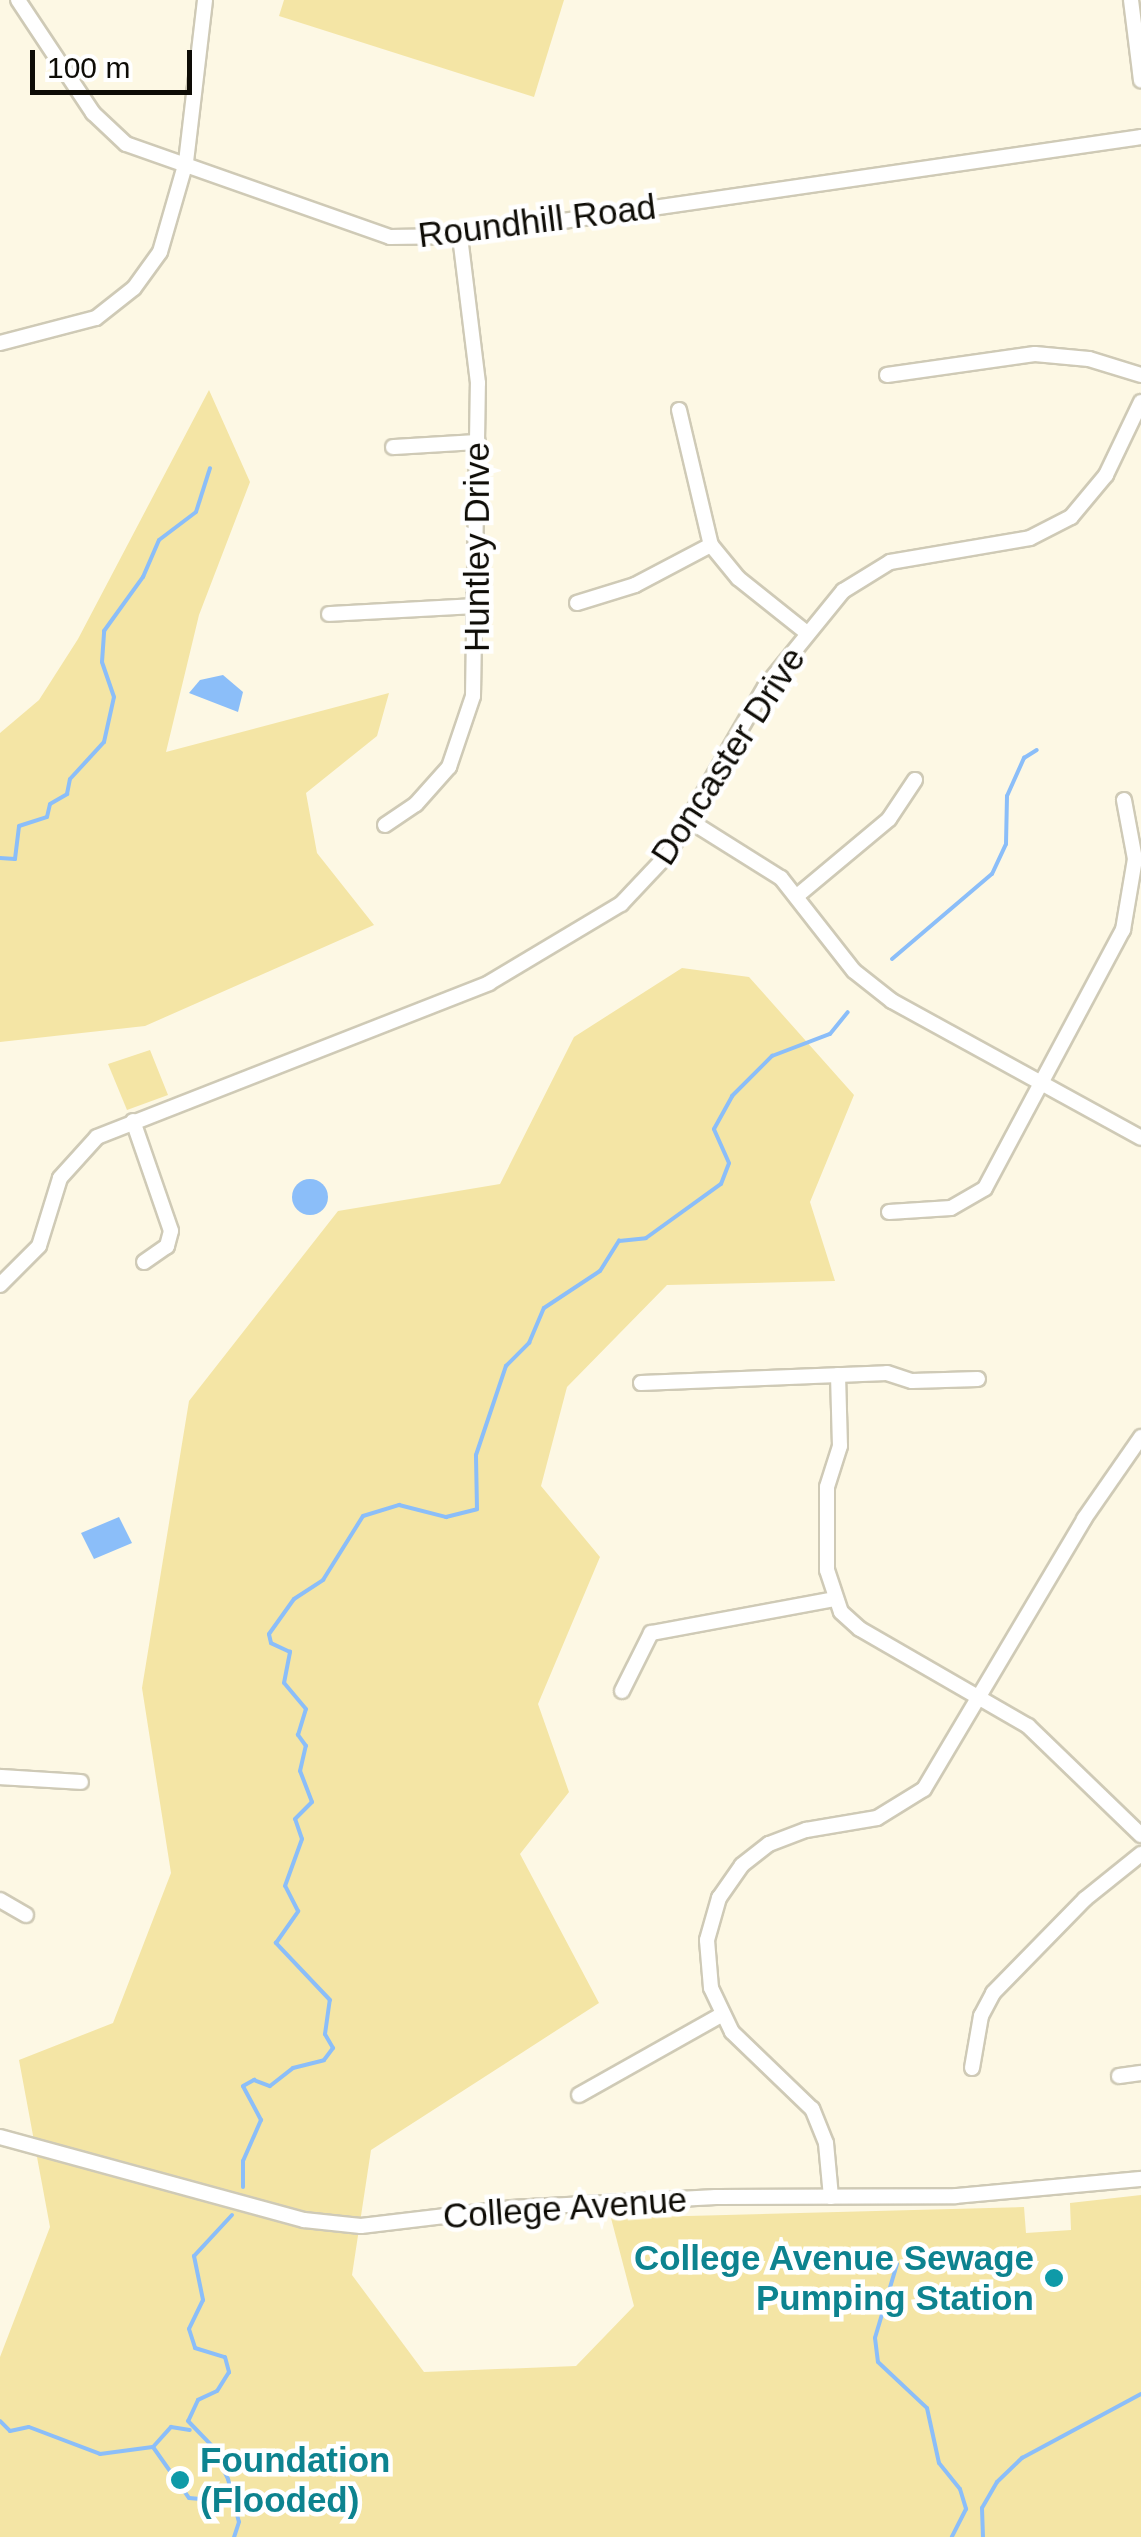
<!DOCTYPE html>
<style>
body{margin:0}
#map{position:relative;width:1141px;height:2537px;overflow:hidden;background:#fdf8e4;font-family:Helvetica,sans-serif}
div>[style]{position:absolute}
.green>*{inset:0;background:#f4e5a5}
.water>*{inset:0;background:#8bbef9}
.round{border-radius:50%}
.stream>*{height:4px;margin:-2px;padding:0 2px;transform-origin:2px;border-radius:2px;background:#8bbef9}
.roads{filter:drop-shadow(2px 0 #cfcab6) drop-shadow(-2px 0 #cfcab6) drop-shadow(0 2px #cfcab6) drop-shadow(0 -2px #cfcab6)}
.minor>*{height:14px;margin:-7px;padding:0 7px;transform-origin:7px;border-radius:7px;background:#fff}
.dots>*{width:28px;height:28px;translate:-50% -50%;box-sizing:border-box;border:5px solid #fff;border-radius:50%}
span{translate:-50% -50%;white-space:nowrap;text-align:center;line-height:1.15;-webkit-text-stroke:9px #fff;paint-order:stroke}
.street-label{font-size:35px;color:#0e0c06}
.culture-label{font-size:35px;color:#0d838f;font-weight:700}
.right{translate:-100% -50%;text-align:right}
.left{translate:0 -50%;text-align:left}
.scale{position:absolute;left:30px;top:50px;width:162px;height:45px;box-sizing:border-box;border:5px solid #0e0c06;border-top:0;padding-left:12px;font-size:30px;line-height:35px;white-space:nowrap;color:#0e0c06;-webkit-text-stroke:8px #fff;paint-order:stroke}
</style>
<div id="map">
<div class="green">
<i style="clip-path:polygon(284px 0,564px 0,534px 97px,279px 16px)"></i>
<i style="clip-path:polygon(209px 390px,250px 482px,199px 615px,166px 752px,389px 693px,377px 736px,306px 793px,317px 853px,374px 925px,145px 1026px,0 1042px,0 733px,39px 700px,78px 639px)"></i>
<i style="clip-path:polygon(682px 968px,749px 977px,854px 1095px,810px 1202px,835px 1281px,667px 1285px,567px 1387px,541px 1486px,600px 1557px,538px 1704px,569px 1792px,520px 1854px,599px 2003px,371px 2150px,352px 2275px,424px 2372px,576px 2366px,634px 2306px,611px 2218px,1024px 2207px,1026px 2233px,1071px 2230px,1070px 2203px,1141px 2195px,1141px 2537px,0 2537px,0 2357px,50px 2227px,19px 2060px,113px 2023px,171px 1873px,142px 1688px,189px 1401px,338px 1211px,500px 1184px,574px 1037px)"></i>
<i style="clip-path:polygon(150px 1050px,168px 1095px,127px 1110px,108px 1064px)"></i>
</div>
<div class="water">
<i style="clip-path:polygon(223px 675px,243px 692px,238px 712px,189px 693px,200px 680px)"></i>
<i class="round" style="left:292px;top:1179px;width:36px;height:36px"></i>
<i style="clip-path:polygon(119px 1517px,132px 1543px,94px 1559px,81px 1533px)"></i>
</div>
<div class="stream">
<i style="left:0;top:858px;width:15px;rotate:4deg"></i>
<i style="left:15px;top:859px;width:33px;rotate:-83deg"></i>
<i style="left:19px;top:826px;width:29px;rotate:-18deg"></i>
<i style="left:47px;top:817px;width:13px;rotate:-77deg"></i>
<i style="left:50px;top:804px;width:20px;rotate:-30deg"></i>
<i style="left:67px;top:794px;width:15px;rotate:-79deg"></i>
<i style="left:70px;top:779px;width:50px;rotate:-47.4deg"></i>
<i style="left:104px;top:742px;width:46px;rotate:-77.5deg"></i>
<i style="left:114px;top:697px;width:37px;rotate:-109deg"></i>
<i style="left:102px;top:662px;width:31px;rotate:-86deg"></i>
<i style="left:104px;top:631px;width:67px;rotate:-54.2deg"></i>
<i style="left:143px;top:577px;width:40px;rotate:-66.6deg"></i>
<i style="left:159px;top:540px;width:46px;rotate:-37.1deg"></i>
<i style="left:196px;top:512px;width:46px;rotate:-72.3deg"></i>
<i style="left:892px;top:959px;width:131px;rotate:-40.4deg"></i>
<i style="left:992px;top:874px;width:33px;rotate:-65deg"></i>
<i style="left:1006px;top:844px;width:48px;rotate:-88.8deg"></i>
<i style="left:1007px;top:796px;width:42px;rotate:-65.9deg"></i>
<i style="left:1024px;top:758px;width:15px;rotate:-32deg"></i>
<i style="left:243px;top:2187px;width:26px;rotate:-90deg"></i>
<i style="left:243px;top:2161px;width:45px;rotate:-66.3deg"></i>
<i style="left:261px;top:2120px;width:38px;rotate:-118deg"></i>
<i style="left:243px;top:2086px;width:13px;rotate:-29deg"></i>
<i style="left:254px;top:2080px;width:17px;rotate:21deg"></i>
<i style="left:270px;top:2086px;width:29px;rotate:-38deg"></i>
<i style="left:293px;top:2068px;width:32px;rotate:-14deg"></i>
<i style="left:324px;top:2060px;width:15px;rotate:-53deg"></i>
<i style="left:333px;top:2048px;width:16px;rotate:-120deg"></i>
<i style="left:325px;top:2034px;width:34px;rotate:-82deg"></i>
<i style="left:330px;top:2000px;width:79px;rotate:-133.5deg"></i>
<i style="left:276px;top:1943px;width:39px;rotate:-55deg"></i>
<i style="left:298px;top:1911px;width:28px;rotate:-117deg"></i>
<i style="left:285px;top:1886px;width:50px;rotate:-70.1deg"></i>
<i style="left:302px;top:1839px;width:21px;rotate:-109deg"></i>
<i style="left:295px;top:1819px;width:24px;rotate:-45deg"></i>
<i style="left:312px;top:1802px;width:33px;rotate:-111deg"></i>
<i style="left:300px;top:1771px;width:26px;rotate:-77deg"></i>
<i style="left:306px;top:1746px;width:14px;rotate:-126deg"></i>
<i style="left:298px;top:1735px;width:27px;rotate:-73deg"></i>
<i style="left:306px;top:1709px;width:34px;rotate:-130deg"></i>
<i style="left:284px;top:1683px;width:32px;rotate:-79deg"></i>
<i style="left:290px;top:1652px;width:21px;rotate:-155deg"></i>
<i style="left:271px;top:1643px;width:9px;rotate:-103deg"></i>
<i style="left:269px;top:1634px;width:43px;rotate:-54.5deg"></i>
<i style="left:294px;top:1599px;width:35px;rotate:-33deg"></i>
<i style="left:323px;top:1580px;width:75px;rotate:-58deg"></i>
<i style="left:363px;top:1516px;width:38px;rotate:-17deg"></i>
<i style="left:399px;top:1505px;width:49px;rotate:14.3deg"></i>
<i style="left:446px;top:1517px;width:32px;rotate:-14deg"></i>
<i style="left:477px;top:1509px;width:54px;rotate:-91.1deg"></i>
<i style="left:476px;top:1455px;width:94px;rotate:-71.4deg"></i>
<i style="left:506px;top:1366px;width:33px;rotate:-45deg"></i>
<i style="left:529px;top:1343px;width:38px;rotate:-67deg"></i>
<i style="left:544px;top:1308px;width:67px;rotate:-33.5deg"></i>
<i style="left:600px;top:1271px;width:36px;rotate:-58deg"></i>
<i style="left:619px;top:1241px;width:27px;rotate:-6deg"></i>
<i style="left:646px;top:1238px;width:92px;rotate:-35.8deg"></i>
<i style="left:721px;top:1184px;width:22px;rotate:-69deg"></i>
<i style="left:729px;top:1163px;width:37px;rotate:-114deg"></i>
<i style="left:714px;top:1129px;width:38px;rotate:-61deg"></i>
<i style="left:732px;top:1096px;width:57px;rotate:-45deg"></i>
<i style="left:772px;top:1056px;width:62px;rotate:-20.8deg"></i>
<i style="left:830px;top:1034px;width:28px;rotate:-51deg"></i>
<i style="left:232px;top:2215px;width:56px;rotate:132.8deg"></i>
<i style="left:194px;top:2256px;width:45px;rotate:78.4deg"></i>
<i style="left:203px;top:2300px;width:32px;rotate:116deg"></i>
<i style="left:189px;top:2329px;width:20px;rotate:72deg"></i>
<i style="left:195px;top:2348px;width:31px;rotate:17deg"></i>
<i style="left:225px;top:2357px;width:16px;rotate:75deg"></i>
<i style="left:229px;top:2372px;width:22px;rotate:122deg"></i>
<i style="left:217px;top:2391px;width:21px;rotate:155deg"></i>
<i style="left:198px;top:2400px;width:23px;rotate:115deg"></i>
<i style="left:188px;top:2421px;width:35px;rotate:46deg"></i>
<i style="left:212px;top:2446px;width:37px;rotate:64deg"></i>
<i style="left:228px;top:2479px;width:44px;rotate:75.7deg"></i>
<i style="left:239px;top:2522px;width:16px;rotate:108deg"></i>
<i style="left:897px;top:2264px;width:77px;rotate:106.6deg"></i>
<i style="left:875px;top:2338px;width:24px;rotate:83deg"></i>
<i style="left:878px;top:2362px;width:67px;rotate:43.2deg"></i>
<i style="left:927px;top:2408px;width:56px;rotate:77.7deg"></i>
<i style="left:939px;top:2463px;width:33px;rotate:51deg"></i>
<i style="left:960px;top:2489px;width:21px;rotate:73deg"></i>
<i style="left:966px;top:2509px;width:31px;rotate:117deg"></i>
<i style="left:0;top:2421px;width:14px;rotate:45deg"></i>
<i style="left:10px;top:2431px;width:19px;rotate:-12deg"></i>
<i style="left:29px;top:2427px;width:76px;rotate:20.8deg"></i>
<i style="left:100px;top:2454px;width:53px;rotate:-7.5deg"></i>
<i style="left:153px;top:2447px;width:27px;rotate:-48deg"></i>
<i style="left:171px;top:2427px;width:19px;rotate:9deg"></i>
<i style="left:153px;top:2447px;width:62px;rotate:54.8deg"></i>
<i style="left:189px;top:2498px;width:46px;rotate:5deg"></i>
<i style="left:983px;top:2537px;width:29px;rotate:-92deg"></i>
<i style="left:982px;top:2508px;width:30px;rotate:-60deg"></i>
<i style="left:997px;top:2482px;width:35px;rotate:-44deg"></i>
<i style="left:1022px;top:2458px;width:135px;rotate:-28.3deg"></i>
</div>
<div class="roads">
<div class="minor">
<i style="left:18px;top:0;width:136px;rotate:56.4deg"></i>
<i style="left:93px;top:113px;width:45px;rotate:43.2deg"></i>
<i style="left:126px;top:144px;width:280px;rotate:19.4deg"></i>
<i style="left:390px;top:237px;width:70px;rotate:-0.8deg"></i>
<i style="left:460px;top:236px;width:688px;rotate:-8.27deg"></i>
<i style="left:1131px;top:0;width:81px;rotate:82.9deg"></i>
<i style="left:0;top:343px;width:99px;rotate:-14.6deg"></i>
<i style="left:96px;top:318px;width:48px;rotate:-38.3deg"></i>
<i style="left:134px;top:288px;width:44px;rotate:-54.2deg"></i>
<i style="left:160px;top:252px;width:94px;rotate:-73.9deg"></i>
<i style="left:186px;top:162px;width:163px;rotate:-83.3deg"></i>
<i style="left:887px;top:375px;width:149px;rotate:-8.1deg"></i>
<i style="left:1035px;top:354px;width:54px;rotate:5.3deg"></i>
<i style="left:1089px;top:359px;width:54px;rotate:17.1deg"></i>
<i style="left:679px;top:410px;width:139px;rotate:76.7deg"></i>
<i style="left:711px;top:545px;width:43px;rotate:50.7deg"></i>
<i style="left:738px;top:578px;width:88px;rotate:38.6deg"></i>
<i style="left:393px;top:447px;width:85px;rotate:-3.4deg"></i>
<i style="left:577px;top:603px;width:61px;rotate:-17.2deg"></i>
<i style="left:635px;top:585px;width:86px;rotate:-27.8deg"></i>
<i style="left:329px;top:614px;width:149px;rotate:-3.1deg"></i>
<i style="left:690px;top:821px;width:107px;rotate:32.1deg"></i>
<i style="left:781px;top:878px;width:118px;rotate:51.9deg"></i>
<i style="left:854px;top:971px;width:48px;rotate:38.3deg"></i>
<i style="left:892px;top:1001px;width:284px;rotate:28.8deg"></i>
<i style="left:385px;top:825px;width:37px;rotate:-34deg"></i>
<i style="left:416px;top:804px;width:50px;rotate:-48.3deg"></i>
<i style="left:449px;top:767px;width:75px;rotate:-71.3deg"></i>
<i style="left:473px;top:696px;width:313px;rotate:-89.1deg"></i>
<i style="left:478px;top:383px;width:148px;rotate:-97deg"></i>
<i style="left:797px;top:896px;width:120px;rotate:-39.9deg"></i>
<i style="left:889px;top:819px;width:47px;rotate:-56.3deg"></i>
<i style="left:133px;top:1121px;width:116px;rotate:70.9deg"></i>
<i style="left:171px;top:1231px;width:16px;rotate:105deg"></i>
<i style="left:167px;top:1246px;width:28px;rotate:145deg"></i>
<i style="left:889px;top:1212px;width:62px;rotate:-3.7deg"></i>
<i style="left:951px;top:1208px;width:39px;rotate:-30deg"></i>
<i style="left:985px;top:1188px;width:293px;rotate:-61.9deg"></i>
<i style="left:1123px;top:930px;width:72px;rotate:-80.4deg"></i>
<i style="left:1135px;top:859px;width:60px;rotate:-100.6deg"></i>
<i style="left:0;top:1285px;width:55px;rotate:-45deg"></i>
<i style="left:39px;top:1246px;width:71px;rotate:-72.8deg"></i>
<i style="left:60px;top:1178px;width:55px;rotate:-47.9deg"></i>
<i style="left:97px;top:1137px;width:421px;rotate:-21.4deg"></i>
<i style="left:489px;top:983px;width:154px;rotate:-30.9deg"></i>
<i style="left:621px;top:904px;width:70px;rotate:-46.7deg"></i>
<i style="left:669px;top:853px;width:192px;rotate:-60deg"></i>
<i style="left:765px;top:687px;width:124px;rotate:-50.9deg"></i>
<i style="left:843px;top:591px;width:55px;rotate:-31.7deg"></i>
<i style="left:890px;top:562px;width:142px;rotate:-9.7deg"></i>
<i style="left:1030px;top:538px;width:46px;rotate:-27.1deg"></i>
<i style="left:1071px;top:517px;width:55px;rotate:-50.2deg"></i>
<i style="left:1106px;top:475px;width:81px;rotate:-64.4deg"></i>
<i style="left:838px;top:1375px;width:71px;rotate:88.4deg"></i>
<i style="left:840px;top:1446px;width:43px;rotate:107.6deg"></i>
<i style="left:827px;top:1487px;width:83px;rotate:90deg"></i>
<i style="left:827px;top:1570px;width:44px;rotate:71.6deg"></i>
<i style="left:841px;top:1612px;width:25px;rotate:42deg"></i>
<i style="left:860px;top:1629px;width:194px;rotate:30deg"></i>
<i style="left:1028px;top:1726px;width:157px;rotate:44deg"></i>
<i style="left:641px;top:1383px;width:246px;rotate:-2.3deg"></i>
<i style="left:887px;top:1373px;width:26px;rotate:18deg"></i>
<i style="left:912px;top:1381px;width:66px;rotate:-1.7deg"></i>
<i style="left:622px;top:1691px;width:65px;rotate:-63.4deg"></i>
<i style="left:651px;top:1633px;width:186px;rotate:-10.5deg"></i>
<i style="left:0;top:1777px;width:81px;rotate:3.5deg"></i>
<i style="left:0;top:1900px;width:30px;rotate:30deg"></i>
<i style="left:972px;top:2068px;width:53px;rotate:-80.2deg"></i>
<i style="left:981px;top:2016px;width:26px;rotate:-62deg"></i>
<i style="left:993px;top:1993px;width:132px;rotate:-45.6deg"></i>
<i style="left:1085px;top:1899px;width:72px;rotate:-38.8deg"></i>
<i style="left:1119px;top:2076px;width:22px;rotate:-8deg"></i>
<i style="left:579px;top:2095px;width:163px;rotate:-29.4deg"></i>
<i style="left:0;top:2137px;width:315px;rotate:15.3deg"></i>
<i style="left:304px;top:2220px;width:57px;rotate:6deg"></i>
<i style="left:361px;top:2226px;width:151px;rotate:-6.8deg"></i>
<i style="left:511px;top:2208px;width:205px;rotate:-3.1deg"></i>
<i style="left:716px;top:2197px;width:240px;rotate:-0.2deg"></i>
<i style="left:956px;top:2196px;width:186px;rotate:-5.3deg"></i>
<i style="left:831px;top:2197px;width:54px;rotate:-95.3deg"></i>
<i style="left:826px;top:2143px;width:37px;rotate:-112deg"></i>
<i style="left:812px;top:2109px;width:111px;rotate:-136.1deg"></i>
<i style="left:732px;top:2032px;width:49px;rotate:-115.5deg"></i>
<i style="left:711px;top:1988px;width:48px;rotate:-94.8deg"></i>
<i style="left:707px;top:1940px;width:44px;rotate:-74.1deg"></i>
<i style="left:719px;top:1898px;width:40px;rotate:-55.1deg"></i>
<i style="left:742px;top:1865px;width:34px;rotate:-38deg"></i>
<i style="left:769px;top:1844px;width:40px;rotate:-21deg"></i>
<i style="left:806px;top:1830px;width:72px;rotate:-9.6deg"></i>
<i style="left:877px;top:1818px;width:55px;rotate:-31.7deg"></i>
<i style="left:924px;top:1789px;width:314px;rotate:-59.3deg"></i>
<i style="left:1084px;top:1519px;width:100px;rotate:-55.2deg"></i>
</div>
</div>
<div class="dots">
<i style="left:1054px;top:2278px;background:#0f9aa8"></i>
<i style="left:180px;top:2480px;background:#0f9aa8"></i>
</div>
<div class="street-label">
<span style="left:537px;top:221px;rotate:-7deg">Roundhill Road</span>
<span style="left:477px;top:547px;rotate:-90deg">Huntley Drive</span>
<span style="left:728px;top:756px;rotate:-57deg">Doncaster Drive</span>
<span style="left:565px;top:2208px;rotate:-4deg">College Avenue</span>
</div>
<div class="culture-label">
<span class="right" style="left:1034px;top:2278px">College Avenue Sewage<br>Pumping Station</span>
<span class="left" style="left:200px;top:2480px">Foundation<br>(Flooded)</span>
</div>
<div class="scale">100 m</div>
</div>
